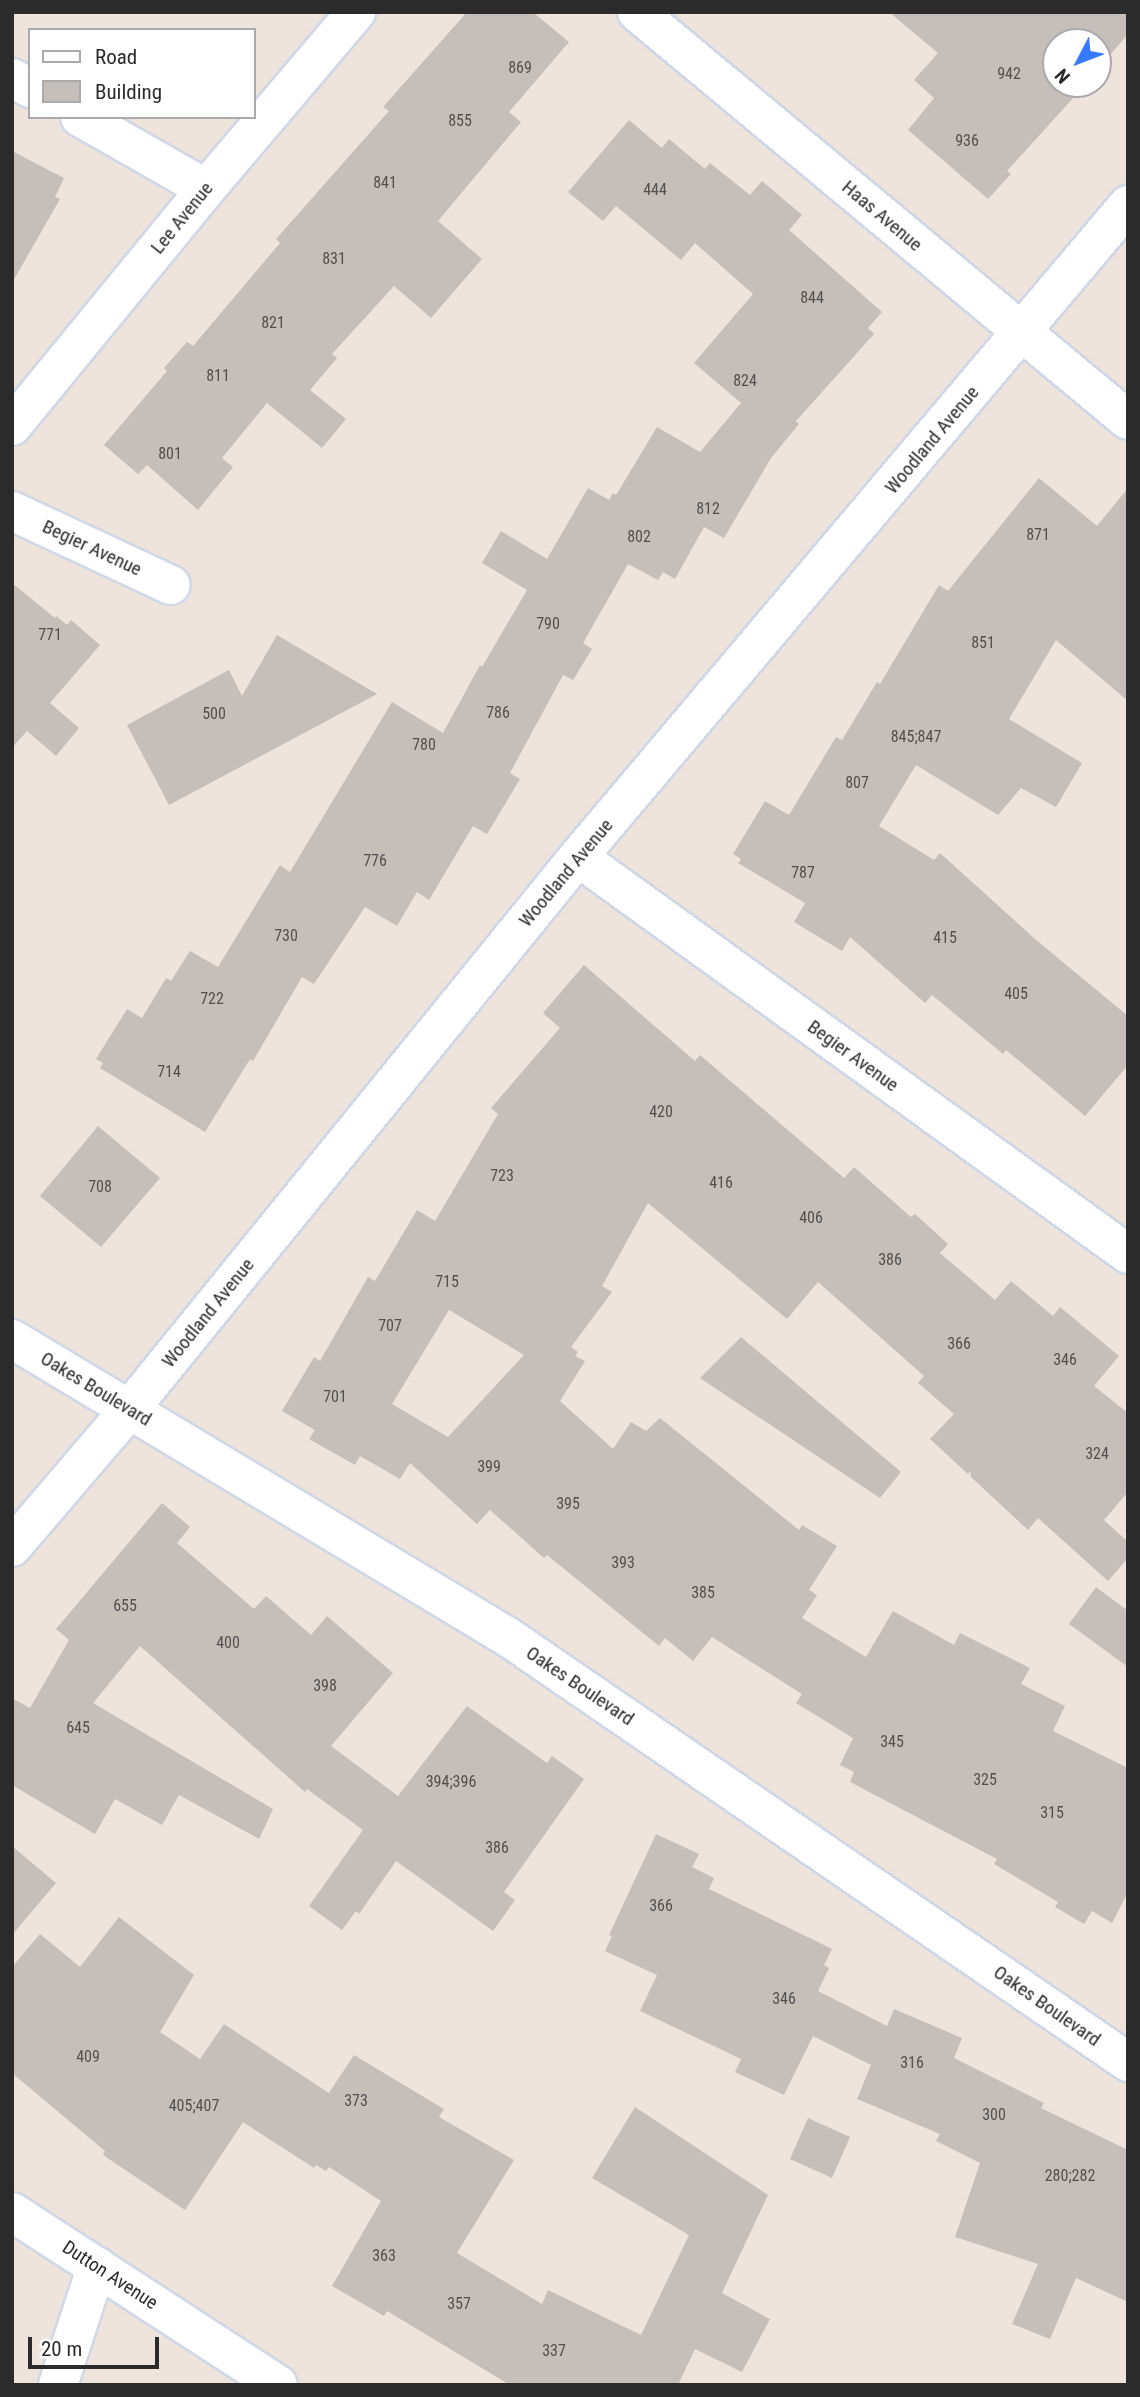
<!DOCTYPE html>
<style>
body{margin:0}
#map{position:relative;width:1140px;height:2397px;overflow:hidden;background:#eee4dc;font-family:"Roboto Condensed",sans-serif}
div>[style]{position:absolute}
.building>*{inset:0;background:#c6beb9}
.roads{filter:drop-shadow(2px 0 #d1d8e5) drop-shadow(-2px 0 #d1d8e5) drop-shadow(0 2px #d1d8e5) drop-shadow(0 -2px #d1d8e5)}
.minor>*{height:38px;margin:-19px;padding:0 19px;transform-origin:19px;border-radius:19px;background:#fff}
.tertiary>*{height:38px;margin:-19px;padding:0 19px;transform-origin:19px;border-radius:19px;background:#fff}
span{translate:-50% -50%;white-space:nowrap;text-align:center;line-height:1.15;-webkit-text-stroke:7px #fff;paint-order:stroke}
.number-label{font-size:16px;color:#52504e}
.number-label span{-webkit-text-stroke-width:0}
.street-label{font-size:19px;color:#2b2b2b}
.frame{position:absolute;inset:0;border:14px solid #2b2b2b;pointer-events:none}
.legend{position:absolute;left:28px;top:28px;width:228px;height:91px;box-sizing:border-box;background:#fff;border:2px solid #aaa;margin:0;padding:9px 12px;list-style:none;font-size:21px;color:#2b2b2b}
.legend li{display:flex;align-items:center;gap:14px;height:35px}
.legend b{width:35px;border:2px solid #aaa}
.north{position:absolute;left:1042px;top:28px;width:70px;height:70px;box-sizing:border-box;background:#fff;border:2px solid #aaa;border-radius:50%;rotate:228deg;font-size:19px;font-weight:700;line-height:28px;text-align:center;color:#2b2b2b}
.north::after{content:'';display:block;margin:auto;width:24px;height:32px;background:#387aff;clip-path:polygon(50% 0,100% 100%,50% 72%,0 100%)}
.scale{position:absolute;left:28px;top:2337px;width:131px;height:32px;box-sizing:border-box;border:4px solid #2b2b2b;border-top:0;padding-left:9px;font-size:21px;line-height:24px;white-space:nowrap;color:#2b2b2b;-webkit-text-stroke:5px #fff;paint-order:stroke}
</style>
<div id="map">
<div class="building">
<i style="clip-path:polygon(467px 12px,534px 13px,569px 42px,509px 112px,521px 122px,438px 221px,482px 259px,431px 318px,394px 286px,332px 354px,337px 358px,310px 390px,346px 419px,322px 448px,267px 403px,222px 458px,233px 467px,198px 510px,147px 465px,138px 474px,104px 445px,167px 371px,164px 368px,187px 342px,193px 346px,280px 243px,276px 239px,389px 111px,383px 107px)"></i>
<i style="clip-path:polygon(889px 12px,1128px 12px,1128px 34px,1098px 69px,1098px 42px,1056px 42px,1056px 84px,1086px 84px,1007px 171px,1011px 174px,988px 199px,908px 130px,934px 98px,914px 80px,938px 53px)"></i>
<i style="clip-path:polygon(629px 120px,662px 148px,669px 139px,705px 169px,710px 163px,750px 195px,762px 181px,802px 215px,789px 230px,882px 312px,868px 328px,874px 334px,796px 421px,799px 424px,771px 458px,724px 538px,704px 527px,675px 579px,663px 572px,658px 580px,628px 564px,583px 643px,592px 649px,573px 680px,563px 675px,510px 773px,520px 779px,487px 834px,473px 826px,429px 900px,417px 892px,397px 926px,365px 907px,314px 984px,302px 977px,253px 1061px,250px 1059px,205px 1132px,100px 1068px,103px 1063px,96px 1059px,127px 1009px,142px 1018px,166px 978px,171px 981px,190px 951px,218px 967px,280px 865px,290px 872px,392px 702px,443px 733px,480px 665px,482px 667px,527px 590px,482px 563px,501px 531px,547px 559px,588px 488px,609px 500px,613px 493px,616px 495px,657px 427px,700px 452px,741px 403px,694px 363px,753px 294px,695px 243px,681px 260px,616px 206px,603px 221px,568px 192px)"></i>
<i style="clip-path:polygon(12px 151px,64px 178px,55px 197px,60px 199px,12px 283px)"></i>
<i style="clip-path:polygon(1039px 478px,1097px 526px,1128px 488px,1128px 701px,1056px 640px,1009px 719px,1082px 763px,1056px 807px,1021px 788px,998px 815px,916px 765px,879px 826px,934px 860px,940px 853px,1035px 939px,1128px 1016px,1128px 1065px,1085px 1116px,1006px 1050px,1003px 1054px,932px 995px,925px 1003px,850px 937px,842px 951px,794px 922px,805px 903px,738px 863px,741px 859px,733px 854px,765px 801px,789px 815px,836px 737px,842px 740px,877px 682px,880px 684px,939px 585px,948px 591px)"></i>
<i style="clip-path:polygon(12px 583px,55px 618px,56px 616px,67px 625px,71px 620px,100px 645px,50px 703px,79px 728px,56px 756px,27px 731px,12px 748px)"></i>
<i style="clip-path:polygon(277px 635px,377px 694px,169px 805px,127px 725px,229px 670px,242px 696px)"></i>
<i style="clip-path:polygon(evenodd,584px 965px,695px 1061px,700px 1055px,844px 1178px,854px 1167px,911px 1217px,915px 1214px,948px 1244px,940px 1253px,995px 1300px,1011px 1281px,1053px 1316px,1060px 1307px,1119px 1356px,1094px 1386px,1128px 1413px,1128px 1492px,1104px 1520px,1128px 1542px,1128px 1558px,1108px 1581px,1038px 1518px,1028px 1530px,971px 1477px,970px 1471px,968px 1474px,930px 1439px,954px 1414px,918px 1383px,924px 1376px,818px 1282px,787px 1319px,648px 1203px,602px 1286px,612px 1292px,571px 1347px,578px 1352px,575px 1356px,585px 1361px,560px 1401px,613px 1449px,631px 1422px,646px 1431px,660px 1418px,799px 1530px,802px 1525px,837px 1546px,809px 1590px,817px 1595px,802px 1618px,866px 1657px,893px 1611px,954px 1645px,960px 1633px,1030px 1668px,1021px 1684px,1065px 1706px,1053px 1731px,1128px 1768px,1128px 1892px,1112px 1923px,1092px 1911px,1084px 1924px,1055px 1907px,1058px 1902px,994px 1864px,997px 1859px,850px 1782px,854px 1772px,840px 1765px,853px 1738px,796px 1703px,802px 1694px,712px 1637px,693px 1661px,665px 1638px,659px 1646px,547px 1555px,544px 1558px,490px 1510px,477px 1524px,410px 1463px,400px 1479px,360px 1456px,355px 1465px,309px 1439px,315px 1430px,282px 1411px,314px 1357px,320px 1361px,368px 1277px,375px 1281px,417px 1210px,435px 1221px,498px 1114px,491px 1108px,560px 1028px,543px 1013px,584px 965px,449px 1310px,524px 1355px,448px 1437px,392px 1404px,449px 1310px)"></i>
<i style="clip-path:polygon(98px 1126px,160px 1178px,101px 1247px,40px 1196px)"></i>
<i style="clip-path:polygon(741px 1337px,901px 1472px,880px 1498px,700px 1378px)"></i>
<i style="clip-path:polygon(162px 1503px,190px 1527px,177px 1543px,254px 1609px,266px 1596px,311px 1635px,327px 1616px,393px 1673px,331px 1746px,398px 1796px,467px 1706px,547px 1763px,552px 1756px,584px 1779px,504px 1892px,515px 1900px,493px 1931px,396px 1861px,359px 1914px,356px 1911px,342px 1930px,309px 1906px,363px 1830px,307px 1789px,305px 1792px,140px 1646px,93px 1703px,273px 1809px,259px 1839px,179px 1795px,162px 1825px,115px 1799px,95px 1834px,12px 1785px,12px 1698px,30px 1708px,69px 1640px,56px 1629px)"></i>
<i style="clip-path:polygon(1096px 1587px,1128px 1611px,1128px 1667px,1069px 1624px)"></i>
<i style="clip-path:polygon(656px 1834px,699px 1854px,692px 1867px,714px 1878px,709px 1889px,832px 1949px,824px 1965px,829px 1968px,818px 1991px,887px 2026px,894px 2009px,962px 2038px,954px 2058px,1044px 2103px,1041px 2108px,1128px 2150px,1128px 2302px,1076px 2278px,1050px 2339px,1012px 2324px,1038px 2264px,955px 2237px,980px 2163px,936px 2141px,940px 2134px,857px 2099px,871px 2065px,813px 2036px,784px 2095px,735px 2072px,741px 2059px,640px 2011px,657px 1975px,605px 1951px,612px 1936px,609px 1935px)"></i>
<i style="clip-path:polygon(12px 1846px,56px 1883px,12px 1935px)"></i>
<i style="clip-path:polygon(119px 1917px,194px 1975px,160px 2032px,200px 2059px,224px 2024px,329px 2093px,354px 2055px,444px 2109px,439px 2117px,514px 2160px,457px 2253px,542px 2304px,548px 2290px,641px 2335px,689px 2235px,592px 2178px,635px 2107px,768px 2195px,722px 2293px,770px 2319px,742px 2372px,695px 2349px,678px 2385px,510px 2385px,387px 2311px,384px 2316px,332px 2286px,381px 2201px,329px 2167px,326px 2171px,316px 2165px,314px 2168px,243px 2122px,185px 2210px,103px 2155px,105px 2151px,12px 2073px,12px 1967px,40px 1934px,80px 1967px)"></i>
<i style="clip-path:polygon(808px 2118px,850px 2137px,832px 2178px,790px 2159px)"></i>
</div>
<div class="roads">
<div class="minor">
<i style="left:637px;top:12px;width:638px;rotate:39.73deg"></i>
<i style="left:12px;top:78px;width:21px;rotate:29deg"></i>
<i style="left:80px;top:117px;width:145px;rotate:29.7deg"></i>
<i style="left:12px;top:426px;width:306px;rotate:-50.7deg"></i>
<i style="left:206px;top:189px;width:232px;rotate:-49.7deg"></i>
<i style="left:12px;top:511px;width:175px;rotate:25deg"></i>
<i style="left:578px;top:857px;width:678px;rotate:35.82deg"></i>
<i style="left:12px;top:1339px;width:579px;rotate:31deg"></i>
<i style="left:508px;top:1637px;width:752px;rotate:34.43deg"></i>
<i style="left:12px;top:1547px;width:180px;rotate:-49.5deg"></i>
<i style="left:129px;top:1410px;width:712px;rotate:-50.93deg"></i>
<i style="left:578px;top:857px;width:853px;rotate:-49.85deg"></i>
<i style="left:58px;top:2385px;width:125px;rotate:-71.9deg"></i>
</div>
<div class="tertiary">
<i style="left:12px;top:2212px;width:317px;rotate:33deg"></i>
</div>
</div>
<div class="number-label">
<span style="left:520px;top:68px">869</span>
<span style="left:1009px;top:74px">942</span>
<span style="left:460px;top:121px">855</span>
<span style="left:967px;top:141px">936</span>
<span style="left:385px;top:183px">841</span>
<span style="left:655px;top:190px">444</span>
<span style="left:334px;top:259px">831</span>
<span style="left:812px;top:298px">844</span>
<span style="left:273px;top:323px">821</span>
<span style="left:218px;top:376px">811</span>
<span style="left:745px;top:381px">824</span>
<span style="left:170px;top:454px">801</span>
<span style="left:708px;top:509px">812</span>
<span style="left:1038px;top:535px">871</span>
<span style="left:639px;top:537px">802</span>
<span style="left:548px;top:624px">790</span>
<span style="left:50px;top:635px">771</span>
<span style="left:983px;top:643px">851</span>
<span style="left:498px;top:713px">786</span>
<span style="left:214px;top:714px">500</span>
<span style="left:916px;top:737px">845;847</span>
<span style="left:424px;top:745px">780</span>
<span style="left:857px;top:783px">807</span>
<span style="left:375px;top:861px">776</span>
<span style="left:803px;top:873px">787</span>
<span style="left:286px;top:936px">730</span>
<span style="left:945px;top:938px">415</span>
<span style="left:1016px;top:994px">405</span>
<span style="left:212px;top:999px">722</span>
<span style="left:169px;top:1072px">714</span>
<span style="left:661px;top:1112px">420</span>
<span style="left:502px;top:1176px">723</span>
<span style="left:721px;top:1183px">416</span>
<span style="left:100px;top:1187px">708</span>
<span style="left:811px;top:1218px">406</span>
<span style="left:890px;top:1260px">386</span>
<span style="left:447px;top:1282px">715</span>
<span style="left:390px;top:1326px">707</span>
<span style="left:959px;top:1344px">366</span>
<span style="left:1065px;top:1360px">346</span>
<span style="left:335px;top:1397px">701</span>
<span style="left:1097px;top:1454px">324</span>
<span style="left:489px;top:1467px">399</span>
<span style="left:568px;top:1504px">395</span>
<span style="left:623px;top:1563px">393</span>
<span style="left:703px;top:1593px">385</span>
<span style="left:125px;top:1606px">655</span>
<span style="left:228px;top:1643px">400</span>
<span style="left:325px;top:1686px">398</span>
<span style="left:78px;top:1728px">645</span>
<span style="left:892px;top:1742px">345</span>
<span style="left:985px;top:1780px">325</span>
<span style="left:451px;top:1782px">394;396</span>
<span style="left:1052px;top:1813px">315</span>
<span style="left:497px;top:1848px">386</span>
<span style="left:661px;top:1906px">366</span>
<span style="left:784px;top:1999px">346</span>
<span style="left:88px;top:2057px">409</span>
<span style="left:912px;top:2063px">316</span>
<span style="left:356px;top:2101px">373</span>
<span style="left:194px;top:2106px">405;407</span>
<span style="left:994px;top:2115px">300</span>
<span style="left:1070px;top:2176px">280;282</span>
<span style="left:384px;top:2256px">363</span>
<span style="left:459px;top:2304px">357</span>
<span style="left:554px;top:2351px">337</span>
</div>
<div class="street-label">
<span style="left:882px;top:216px;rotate:40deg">Haas Avenue</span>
<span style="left:182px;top:218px;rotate:-51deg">Lee Avenue</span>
<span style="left:932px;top:440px;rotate:-50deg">Woodland Avenue</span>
<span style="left:92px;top:548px;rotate:25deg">Begier Avenue</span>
<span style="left:566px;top:873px;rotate:-50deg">Woodland Avenue</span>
<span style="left:853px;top:1056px;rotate:36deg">Begier Avenue</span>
<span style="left:208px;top:1313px;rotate:-51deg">Woodland Avenue</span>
<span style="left:96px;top:1389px;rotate:31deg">Oakes Boulevard</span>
<span style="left:580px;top:1686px;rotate:34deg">Oakes Boulevard</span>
<span style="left:1047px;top:2006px;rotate:35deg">Oakes Boulevard</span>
<span style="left:110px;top:2275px;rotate:33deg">Dutton Avenue</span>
</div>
<div class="frame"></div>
<ul class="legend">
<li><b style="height:9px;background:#fff"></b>Road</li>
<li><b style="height:19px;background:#c6beb9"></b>Building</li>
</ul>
<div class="north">N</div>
<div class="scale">20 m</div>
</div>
